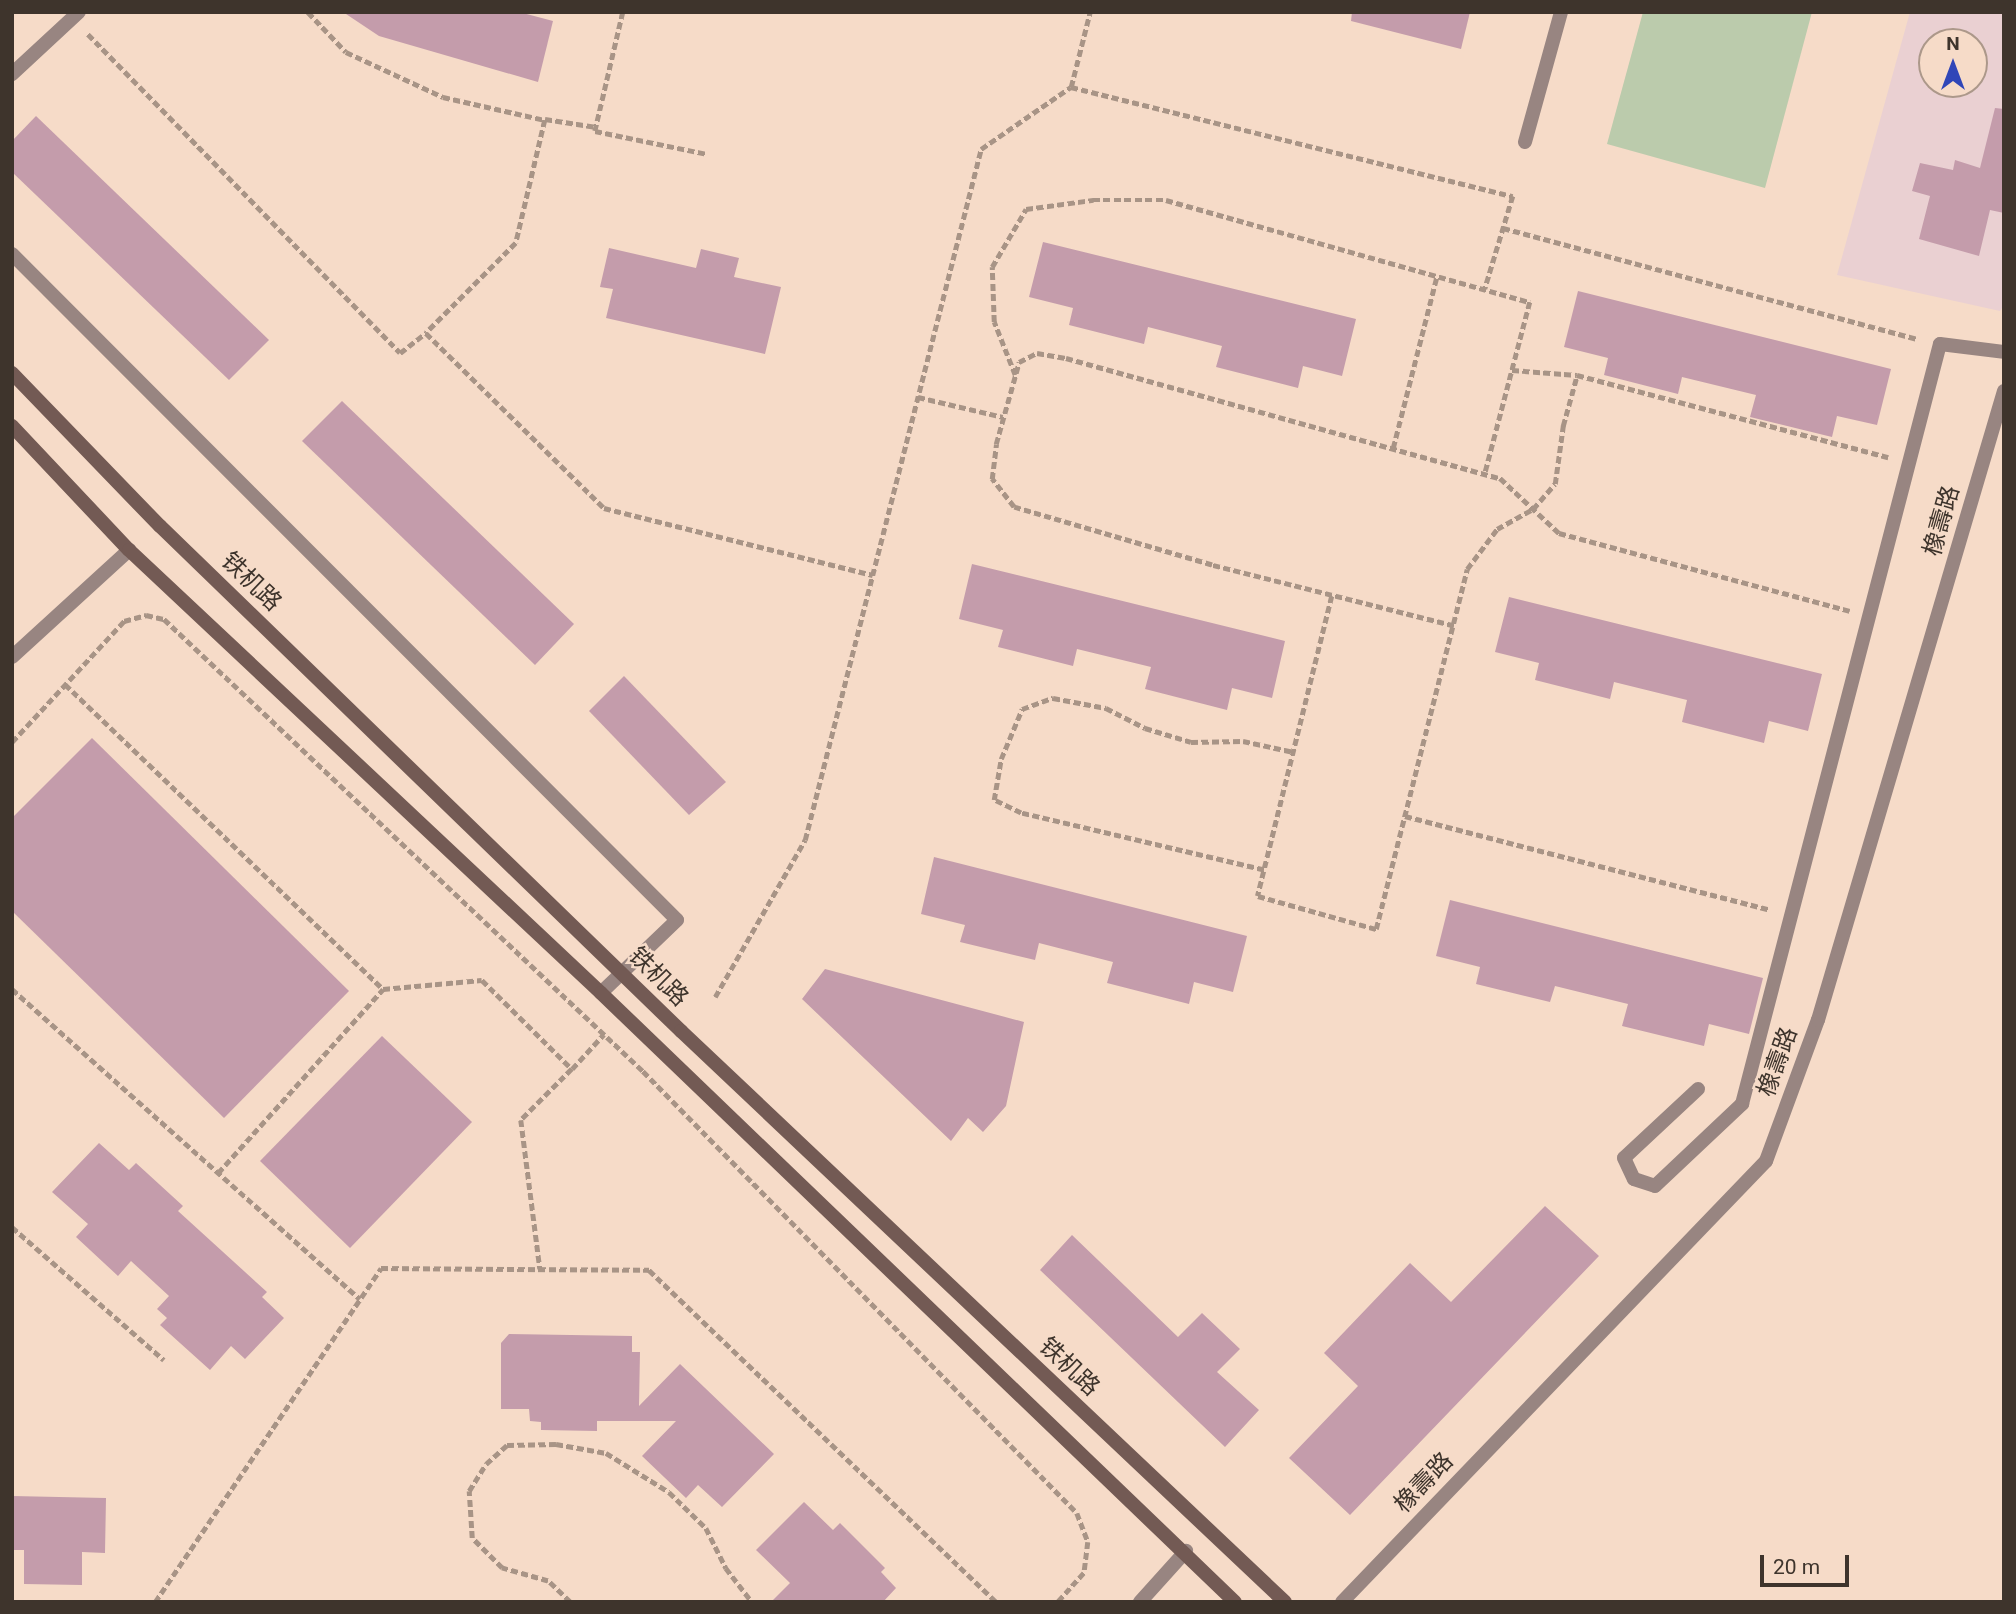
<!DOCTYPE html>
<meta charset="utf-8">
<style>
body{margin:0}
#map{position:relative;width:2016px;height:1614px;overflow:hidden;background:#f6dbc8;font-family:Roboto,"Noto Sans SC",sans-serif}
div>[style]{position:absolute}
.education>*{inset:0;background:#ead0d2}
.green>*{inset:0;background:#bbcbac}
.building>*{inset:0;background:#c49cab}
.path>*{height:4.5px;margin-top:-2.25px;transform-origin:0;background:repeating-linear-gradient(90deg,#a89486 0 7px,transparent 0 10.5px)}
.street>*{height:14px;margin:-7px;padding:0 7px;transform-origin:7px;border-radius:7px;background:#988581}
.secondary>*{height:14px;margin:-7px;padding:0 7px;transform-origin:7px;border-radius:7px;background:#735a54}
span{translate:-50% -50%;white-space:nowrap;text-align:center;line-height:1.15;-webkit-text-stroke:5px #f6dbc8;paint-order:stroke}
.street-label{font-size:24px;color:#3e342c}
.frame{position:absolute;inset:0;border:14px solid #3e342c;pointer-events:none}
.north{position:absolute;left:1918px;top:28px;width:70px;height:70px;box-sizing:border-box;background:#f6dbc8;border:2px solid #ac988a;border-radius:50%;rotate:0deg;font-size:19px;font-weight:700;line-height:28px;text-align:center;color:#3e342c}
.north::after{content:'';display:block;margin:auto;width:24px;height:32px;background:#3046b8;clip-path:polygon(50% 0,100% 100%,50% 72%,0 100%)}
.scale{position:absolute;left:1760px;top:1555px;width:89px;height:32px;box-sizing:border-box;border:4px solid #3e342c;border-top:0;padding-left:9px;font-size:21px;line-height:24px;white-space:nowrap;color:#3e342c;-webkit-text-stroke:5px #f6dbc8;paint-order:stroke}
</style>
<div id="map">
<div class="education">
<i style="clip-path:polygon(evenodd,1910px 12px,2004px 12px,2004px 305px,2000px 311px,1837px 275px,1910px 12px,1932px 42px,1974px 42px,1974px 84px,1932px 84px,1932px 42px)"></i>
</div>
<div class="green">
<i style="clip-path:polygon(1643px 12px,1812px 12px,1765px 188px,1607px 144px)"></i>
</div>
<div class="building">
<i style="clip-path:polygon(343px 12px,519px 12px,553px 21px,538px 82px,379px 36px)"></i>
<i style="clip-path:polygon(1352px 12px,1470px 12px,1461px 49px,1351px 21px)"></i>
<i style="clip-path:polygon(1995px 108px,2004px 109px,2004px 213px,1990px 210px,1979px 256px,1919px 239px,1930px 196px,1912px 191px,1920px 163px,1953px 170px,1955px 160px,1980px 168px)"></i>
<i style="clip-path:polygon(36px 116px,269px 340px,229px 380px,12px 172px,12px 141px)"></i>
<i style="clip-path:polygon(1043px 242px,1356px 319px,1342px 376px,1303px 366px,1298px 388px,1216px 367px,1222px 346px,1148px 327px,1144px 344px,1069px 325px,1073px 308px,1029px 297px)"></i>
<i style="clip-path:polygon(609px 248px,696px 268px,701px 249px,739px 258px,734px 277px,781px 287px,765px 354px,606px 318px,613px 289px,600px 287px)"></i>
<i style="clip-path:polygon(1578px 291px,1891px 369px,1877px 425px,1837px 416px,1832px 437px,1750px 417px,1756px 395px,1682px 377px,1678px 394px,1604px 375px,1608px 358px,1564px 347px)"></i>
<i style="clip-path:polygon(342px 401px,574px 624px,535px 665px,302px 441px)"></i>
<i style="clip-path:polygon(972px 564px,1285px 641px,1272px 698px,1232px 688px,1227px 710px,1145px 689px,1151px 667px,1077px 649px,1073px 666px,998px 647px,1003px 630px,959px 619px)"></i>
<i style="clip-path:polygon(1509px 597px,1822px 674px,1808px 731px,1769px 721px,1764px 743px,1682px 722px,1687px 700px,1614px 682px,1610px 699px,1535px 680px,1539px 663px,1495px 652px)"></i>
<i style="clip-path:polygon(624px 676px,726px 782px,689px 815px,589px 711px)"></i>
<i style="clip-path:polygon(92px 738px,349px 991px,224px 1118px,12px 911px,12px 818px)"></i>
<i style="clip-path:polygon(934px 857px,1247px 936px,1233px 992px,1194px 982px,1189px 1004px,1107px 983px,1113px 962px,1039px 943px,1035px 960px,960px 942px,965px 925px,921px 914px)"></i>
<i style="clip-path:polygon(1450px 900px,1763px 978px,1749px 1034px,1709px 1024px,1704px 1046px,1622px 1026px,1628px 1004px,1555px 986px,1550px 1002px,1476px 984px,1480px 967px,1436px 956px)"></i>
<i style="clip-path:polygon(825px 969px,1024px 1022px,1006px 1106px,983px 1132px,968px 1118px,951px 1141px,802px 999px)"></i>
<i style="clip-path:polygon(382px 1036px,472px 1122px,350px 1248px,260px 1161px)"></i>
<i style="clip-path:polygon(99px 1143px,129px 1170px,136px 1163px,183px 1206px,178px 1211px,267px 1292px,262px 1297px,284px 1318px,245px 1359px,231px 1346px,210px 1370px,160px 1325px,167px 1318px,157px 1309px,169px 1296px,131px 1261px,118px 1276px,76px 1237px,88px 1224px,52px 1192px)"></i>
<i style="clip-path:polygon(1545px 1206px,1599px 1256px,1350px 1515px,1289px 1458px,1358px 1386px,1324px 1353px,1410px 1263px,1451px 1302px)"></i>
<i style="clip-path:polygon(1072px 1235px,1178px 1337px,1202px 1313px,1240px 1349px,1217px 1372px,1259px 1410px,1225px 1447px,1040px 1270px)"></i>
<i style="clip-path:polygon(509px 1334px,632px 1336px,632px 1352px,640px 1352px,639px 1406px,680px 1364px,774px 1454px,722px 1507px,698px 1485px,686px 1498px,642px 1456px,676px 1421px,597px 1421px,597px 1431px,541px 1430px,541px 1422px,530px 1421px,529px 1409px,501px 1409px,501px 1343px)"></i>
<i style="clip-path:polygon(12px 1496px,106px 1498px,105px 1553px,82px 1552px,82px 1585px,24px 1584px,24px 1550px,12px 1550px)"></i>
<i style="clip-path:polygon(804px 1502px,833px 1530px,840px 1523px,885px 1568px,881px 1572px,896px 1588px,883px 1602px,771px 1602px,790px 1583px,756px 1550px)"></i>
</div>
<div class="path">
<i style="left:308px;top:12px;width:55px;rotate:46.5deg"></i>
<i style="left:346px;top:52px;width:107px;rotate:24.9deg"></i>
<i style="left:443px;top:97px;width:105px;rotate:12.7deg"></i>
<i style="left:545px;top:120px;width:126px;rotate:103.3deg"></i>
<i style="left:516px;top:243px;width:127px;rotate:135deg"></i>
<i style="left:623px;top:12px;width:122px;rotate:103.2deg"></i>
<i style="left:595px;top:131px;width:114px;rotate:11.6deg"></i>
<i style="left:88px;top:34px;width:446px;rotate:45.6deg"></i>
<i style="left:400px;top:353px;width:33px;rotate:-38deg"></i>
<i style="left:426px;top:333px;width:250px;rotate:44.5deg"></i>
<i style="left:604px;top:508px;width:277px;rotate:14deg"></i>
<i style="left:1071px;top:87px;width:455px;rotate:13.9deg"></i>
<i style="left:1513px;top:196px;width:97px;rotate:106.8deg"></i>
<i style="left:545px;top:119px;width:52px;rotate:8.9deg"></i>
<i style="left:1503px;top:228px;width:430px;rotate:15deg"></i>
<i style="left:1512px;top:370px;width:65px;rotate:4.4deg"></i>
<i style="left:1577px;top:375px;width:322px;rotate:14.8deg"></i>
<i style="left:1015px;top:375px;width:57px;rotate:-111.6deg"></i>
<i style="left:994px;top:322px;width:55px;rotate:-92.1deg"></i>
<i style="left:992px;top:267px;width:67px;rotate:-59.6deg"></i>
<i style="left:1026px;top:209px;width:68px;rotate:-7.7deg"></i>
<i style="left:1093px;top:200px;width:73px"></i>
<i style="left:1166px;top:200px;width:378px;rotate:15.7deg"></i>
<i style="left:1530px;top:302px;width:178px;rotate:104.7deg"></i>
<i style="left:918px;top:397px;width:87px;rotate:13.2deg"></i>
<i style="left:1393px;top:448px;width:178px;rotate:-75.7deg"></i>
<i style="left:1332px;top:596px;width:309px;rotate:103.9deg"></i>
<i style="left:1258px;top:896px;width:123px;rotate:15.6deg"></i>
<i style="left:1376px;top:929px;width:371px;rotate:-75.8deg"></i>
<i style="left:1467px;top:569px;width:50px;rotate:-53.1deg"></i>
<i style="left:1497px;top:529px;width:41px;rotate:-29.1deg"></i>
<i style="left:1533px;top:509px;width:33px;rotate:-49deg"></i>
<i style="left:1555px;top:484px;width:59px;rotate:-82.1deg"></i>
<i style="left:1563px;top:426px;width:53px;rotate:-74.6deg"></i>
<i style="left:1454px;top:626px;width:250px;rotate:-165.9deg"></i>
<i style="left:1212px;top:565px;width:206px;rotate:-163.7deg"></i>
<i style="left:1014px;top:507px;width:36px;rotate:-128deg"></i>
<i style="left:992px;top:479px;width:35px;rotate:-83deg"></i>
<i style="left:996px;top:444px;width:85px;rotate:-74.3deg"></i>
<i style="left:1019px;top:362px;width:20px;rotate:-27deg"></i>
<i style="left:1037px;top:353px;width:29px;rotate:10deg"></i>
<i style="left:1066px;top:358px;width:450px;rotate:15.5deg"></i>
<i style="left:1500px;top:478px;width:81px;rotate:43deg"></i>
<i style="left:1559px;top:533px;width:301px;rotate:15deg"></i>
<i style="left:65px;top:684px;width:441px;rotate:43.8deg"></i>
<i style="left:383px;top:989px;width:99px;rotate:-5.2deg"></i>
<i style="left:482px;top:980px;width:127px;rotate:44.7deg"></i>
<i style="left:572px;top:1069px;width:72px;rotate:135deg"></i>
<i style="left:521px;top:1120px;width:150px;rotate:82.7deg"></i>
<i style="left:12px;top:742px;width:165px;rotate:-47.2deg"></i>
<i style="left:124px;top:621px;width:23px;rotate:-15deg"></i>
<i style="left:146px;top:615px;width:18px;rotate:13deg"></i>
<i style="left:164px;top:619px;width:659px;rotate:43.34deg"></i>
<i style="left:643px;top:1071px;width:619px;rotate:45.52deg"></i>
<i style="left:1077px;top:1513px;width:31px;rotate:69deg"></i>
<i style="left:1088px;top:1542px;width:31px;rotate:97deg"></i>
<i style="left:1084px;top:1573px;width:39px;rotate:132deg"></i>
<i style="left:1405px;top:816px;width:377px;rotate:14.4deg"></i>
<i style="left:1264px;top:870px;width:250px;rotate:-166.8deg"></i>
<i style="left:1021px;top:813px;width:30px;rotate:-154deg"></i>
<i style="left:994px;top:800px;width:42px;rotate:-80.3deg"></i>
<i style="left:1001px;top:759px;width:54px;rotate:-67.2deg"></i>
<i style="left:1022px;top:709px;width:33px;rotate:-20deg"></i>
<i style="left:1053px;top:698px;width:54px;rotate:10.7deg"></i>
<i style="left:1106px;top:708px;width:44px;rotate:27.1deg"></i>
<i style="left:1145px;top:728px;width:48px;rotate:16.9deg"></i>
<i style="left:1191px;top:742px;width:52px;rotate:-1.1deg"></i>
<i style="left:1243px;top:741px;width:52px;rotate:12.2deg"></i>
<i style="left:12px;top:989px;width:466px;rotate:41.7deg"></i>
<i style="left:715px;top:997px;width:181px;rotate:-60.2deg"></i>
<i style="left:805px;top:840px;width:713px;rotate:-75.71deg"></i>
<i style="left:981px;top:149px;width:109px;rotate:-34.6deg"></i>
<i style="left:1071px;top:87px;width:77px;rotate:-75.8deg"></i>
<i style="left:572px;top:1069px;width:47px;rotate:-47.6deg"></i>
<i style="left:218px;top:1173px;width:247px;rotate:-48.1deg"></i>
<i style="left:12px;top:1227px;width:202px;rotate:41.2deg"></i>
<i style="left:155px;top:1602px;width:403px;rotate:-55.9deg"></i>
<i style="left:381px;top:1268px;width:268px;rotate:0.4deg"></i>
<i style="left:649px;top:1270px;width:481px;rotate:43.7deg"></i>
<i style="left:570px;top:1602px;width:30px;rotate:-136deg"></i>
<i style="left:548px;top:1581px;width:48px;rotate:-164.2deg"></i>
<i style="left:502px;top:1568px;width:42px;rotate:-135deg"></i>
<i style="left:472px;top:1538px;width:47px;rotate:-93.7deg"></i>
<i style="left:469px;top:1491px;width:32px;rotate:-58deg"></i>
<i style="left:486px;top:1464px;width:28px;rotate:-42deg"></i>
<i style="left:507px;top:1445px;width:49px;rotate:-1.2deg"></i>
<i style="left:556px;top:1444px;width:51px;rotate:10.2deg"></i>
<i style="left:606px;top:1453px;width:74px;rotate:31.8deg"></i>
<i style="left:669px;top:1492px;width:52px;rotate:44.2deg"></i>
<i style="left:706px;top:1528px;width:45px;rotate:63.4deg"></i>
<i style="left:726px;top:1568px;width:43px;rotate:52.6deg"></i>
</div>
<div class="street">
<i style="left:12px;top:74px;width:91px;rotate:-42.8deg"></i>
<i style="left:1525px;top:142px;width:135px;rotate:-74.5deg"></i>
<i style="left:12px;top:254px;width:941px;rotate:45.04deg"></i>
<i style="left:677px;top:920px;width:105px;rotate:136.2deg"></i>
<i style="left:12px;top:657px;width:159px;rotate:-42.4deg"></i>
<i style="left:1698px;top:1089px;width:101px;rotate:137deg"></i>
<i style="left:1624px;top:1158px;width:23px;rotate:65deg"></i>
<i style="left:1634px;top:1179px;width:22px;rotate:18deg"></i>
<i style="left:1655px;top:1186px;width:120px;rotate:-43.3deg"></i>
<i style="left:1742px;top:1104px;width:785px;rotate:-75.4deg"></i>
<i style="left:1940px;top:344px;width:64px;rotate:7.1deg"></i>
<i style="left:1140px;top:1602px;width:69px;rotate:-48deg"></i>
<i style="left:1342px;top:1602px;width:612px;rotate:-46.13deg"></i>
<i style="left:1766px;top:1161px;width:150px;rotate:-69.8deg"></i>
<i style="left:1818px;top:1020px;width:656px;rotate:-73.53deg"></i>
</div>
<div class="secondary">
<i style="left:12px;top:373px;width:213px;rotate:46deg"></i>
<i style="left:160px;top:526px;width:726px;rotate:44.11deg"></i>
<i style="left:681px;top:1031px;width:831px;rotate:43.39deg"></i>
<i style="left:12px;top:426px;width:170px;rotate:46.7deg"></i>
<i style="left:129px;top:550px;width:647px;rotate:43.18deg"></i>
<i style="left:601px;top:993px;width:879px;rotate:43.85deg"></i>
</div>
<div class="street-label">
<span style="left:1942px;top:521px;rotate:-74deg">橡壽路</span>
<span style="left:251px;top:582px;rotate:44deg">铁机路</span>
<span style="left:658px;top:977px;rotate:45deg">铁机路</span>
<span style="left:1778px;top:1062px;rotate:-70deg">橡壽路</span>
<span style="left:1069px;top:1367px;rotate:43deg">铁机路</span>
<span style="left:1424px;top:1483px;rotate:-46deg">橡壽路</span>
</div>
<div class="frame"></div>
<div class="north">N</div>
<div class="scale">20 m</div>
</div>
